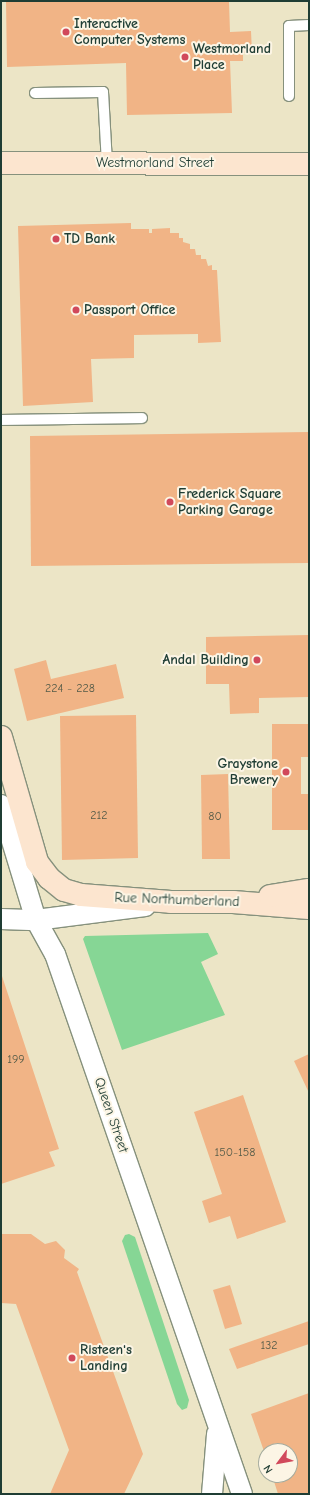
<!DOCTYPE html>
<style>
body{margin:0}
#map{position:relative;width:310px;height:1495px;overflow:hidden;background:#ece5c6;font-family:"Comic Neue",sans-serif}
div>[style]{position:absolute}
.green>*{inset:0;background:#86d695}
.building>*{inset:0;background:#f1b486}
.roads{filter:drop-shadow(1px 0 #86917d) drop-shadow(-1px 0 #86917d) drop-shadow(0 1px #86917d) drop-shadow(0 -1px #86917d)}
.service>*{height:10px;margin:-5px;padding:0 5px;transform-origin:5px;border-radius:5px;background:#fff}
.minor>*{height:20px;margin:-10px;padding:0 10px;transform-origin:10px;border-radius:10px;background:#fff}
.secondary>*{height:22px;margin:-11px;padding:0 11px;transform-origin:11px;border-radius:11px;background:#fce5cf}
.dots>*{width:11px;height:11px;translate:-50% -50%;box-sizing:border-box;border:2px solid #fcf5e5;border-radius:50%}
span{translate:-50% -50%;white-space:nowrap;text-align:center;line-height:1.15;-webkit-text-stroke:4px #fcf5e5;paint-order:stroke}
.number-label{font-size:12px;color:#545b48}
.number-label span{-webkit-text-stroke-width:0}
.poi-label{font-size:14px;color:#1f3d34;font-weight:700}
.left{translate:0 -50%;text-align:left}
.right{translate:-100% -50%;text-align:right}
.street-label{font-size:14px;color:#1f3d34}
.frame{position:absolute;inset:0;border:2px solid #1f3d34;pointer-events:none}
.north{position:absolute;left:258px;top:1443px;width:40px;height:40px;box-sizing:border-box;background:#fcf5e5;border:1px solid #a4ab9e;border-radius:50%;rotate:238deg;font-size:11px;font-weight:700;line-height:16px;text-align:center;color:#1f3d34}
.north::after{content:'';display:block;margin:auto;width:14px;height:18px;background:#d1495b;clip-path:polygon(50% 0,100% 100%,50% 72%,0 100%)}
</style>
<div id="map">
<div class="green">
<i style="clip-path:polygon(208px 933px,218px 954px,201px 962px,225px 1015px,122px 1050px,83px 939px,85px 936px)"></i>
<i style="clip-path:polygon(129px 1234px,135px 1237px,189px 1400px,187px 1408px,182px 1410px,177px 1404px,122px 1241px,125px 1235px)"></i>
</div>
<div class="building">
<i style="clip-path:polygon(6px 1px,229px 1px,230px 32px,251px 31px,252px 53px,243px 53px,243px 61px,230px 61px,232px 113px,127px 115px,126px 63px,7px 67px)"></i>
<i style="clip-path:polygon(131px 223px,131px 229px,149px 229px,149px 233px,152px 233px,152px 229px,170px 228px,170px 233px,179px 233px,179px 238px,183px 238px,183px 242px,190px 244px,190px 249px,195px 249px,196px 255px,201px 255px,201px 259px,206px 259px,208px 266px,212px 265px,212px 270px,217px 270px,221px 342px,198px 343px,198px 334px,134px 335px,134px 358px,91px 359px,93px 402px,23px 406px,18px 226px)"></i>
<i style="clip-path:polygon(309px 432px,309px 563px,31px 566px,30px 436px)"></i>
<i style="clip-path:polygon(309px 635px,309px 697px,259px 698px,259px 713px,230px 714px,229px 684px,206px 684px,206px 637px)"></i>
<i style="clip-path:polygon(46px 660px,51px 679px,116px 664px,124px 698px,27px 721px,14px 669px)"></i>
<i style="clip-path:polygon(136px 715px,138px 858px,62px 860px,60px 716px)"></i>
<i style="clip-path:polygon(272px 724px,309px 724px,309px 757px,301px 757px,301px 794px,309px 794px,309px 830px,272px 830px)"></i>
<i style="clip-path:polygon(228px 774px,230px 859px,202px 859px,201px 775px)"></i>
<i style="clip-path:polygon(1px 973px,59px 1149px,49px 1152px,55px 1166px,1px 1184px)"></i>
<i style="clip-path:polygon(309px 1054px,309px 1093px,294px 1061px)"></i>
<i style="clip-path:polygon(243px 1095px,286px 1222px,237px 1239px,230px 1216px,209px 1223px,202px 1201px,222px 1194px,194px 1112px)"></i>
<i style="clip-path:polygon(1px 1234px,31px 1234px,45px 1244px,56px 1241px,65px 1250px,64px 1258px,79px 1269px,77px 1272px,143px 1454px,124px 1494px,50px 1494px,69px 1450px,16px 1304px,1px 1303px)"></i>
<i style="clip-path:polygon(230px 1285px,242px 1324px,225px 1329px,213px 1290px)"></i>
<i style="clip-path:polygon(309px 1321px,309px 1344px,237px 1369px,229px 1349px)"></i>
<i style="clip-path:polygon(309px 1393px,309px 1494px,278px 1494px,272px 1475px,290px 1475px,290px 1451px,266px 1451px,266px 1457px,251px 1414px)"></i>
</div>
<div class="roads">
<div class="service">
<i style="left:35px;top:93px;width:68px;rotate:-0.8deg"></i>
<i style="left:103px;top:92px;width:71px;rotate:86.8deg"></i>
<i style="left:289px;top:96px;width:70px;rotate:-90deg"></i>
<i style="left:289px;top:26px;width:20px;rotate:-3deg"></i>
<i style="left:1px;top:420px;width:141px;rotate:-0.8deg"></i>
</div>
<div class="minor">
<i style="left:1px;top:805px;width:120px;rotate:73.1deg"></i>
<i style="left:36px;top:920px;width:39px;rotate:61deg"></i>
<i style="left:55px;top:954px;width:571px;rotate:70.9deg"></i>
<i style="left:1px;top:919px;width:35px;rotate:2deg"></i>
<i style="left:36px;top:920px;width:110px;rotate:-7.3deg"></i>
<i style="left:212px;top:1494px;width:60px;rotate:-85.2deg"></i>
</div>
<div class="secondary">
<i style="left:1px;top:163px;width:308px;rotate:0.2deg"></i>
<i style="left:1px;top:737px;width:130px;rotate:73.9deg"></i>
<i style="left:37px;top:862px;width:20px;rotate:53deg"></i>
<i style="left:49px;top:878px;width:19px;rotate:39deg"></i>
<i style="left:64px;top:890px;width:18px;rotate:16deg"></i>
<i style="left:81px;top:895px;width:90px;rotate:4.4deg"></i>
<i style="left:171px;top:902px;width:62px"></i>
<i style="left:233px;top:902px;width:76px;rotate:4.5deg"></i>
<i style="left:270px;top:896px;width:39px;rotate:-9deg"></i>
</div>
</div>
<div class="dots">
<i style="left:66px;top:32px;background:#d1495b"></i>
<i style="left:185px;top:57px;background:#d1495b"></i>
<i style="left:56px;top:239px;background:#d1495b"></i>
<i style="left:76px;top:310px;background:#d1495b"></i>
<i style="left:170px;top:502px;background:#d1495b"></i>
<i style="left:257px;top:660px;background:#d1495b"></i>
<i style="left:286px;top:772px;background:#d1495b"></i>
<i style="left:72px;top:1358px;background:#d1495b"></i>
</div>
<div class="number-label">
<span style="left:70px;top:689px">224 - 228</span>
<span style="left:99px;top:816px">212</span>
<span style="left:215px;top:817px">80</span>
<span style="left:16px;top:1060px">199</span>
<span style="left:235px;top:1153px">150-158</span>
<span style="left:269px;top:1346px">132</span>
</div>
<div class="poi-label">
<span class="left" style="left:74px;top:32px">Interactive<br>Computer Systems</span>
<span class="left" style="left:193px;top:57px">Westmorland<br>Place</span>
<span class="left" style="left:64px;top:239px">TD Bank</span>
<span class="left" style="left:84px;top:310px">Passport Office</span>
<span class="left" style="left:178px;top:502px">Frederick Square<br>Parking Garage</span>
<span class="right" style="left:249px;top:660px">Andal Building</span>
<span class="right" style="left:278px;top:772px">Graystone<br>Brewery</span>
<span class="left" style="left:80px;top:1358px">Risteen's<br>Landing</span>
</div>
<div class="street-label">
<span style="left:155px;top:163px">Westmorland Street</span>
<span style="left:177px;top:900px;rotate:2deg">Rue Northumberland</span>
<span style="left:111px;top:1115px;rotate:71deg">Queen Street</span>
</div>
<div class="frame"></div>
<div class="north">N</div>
</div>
